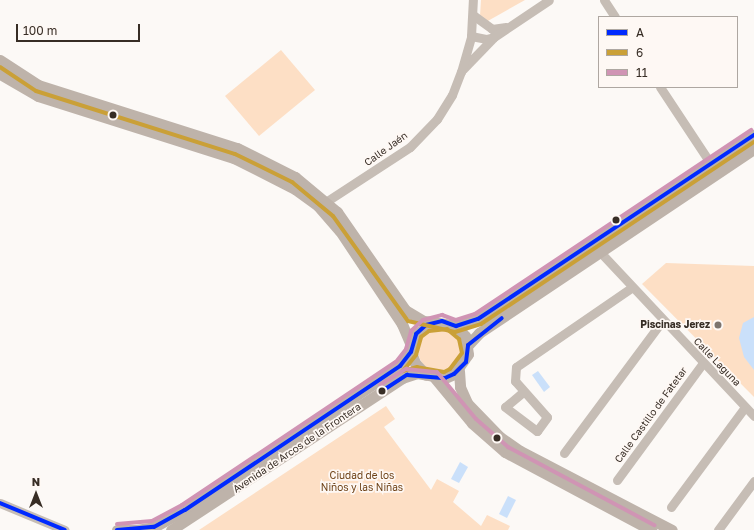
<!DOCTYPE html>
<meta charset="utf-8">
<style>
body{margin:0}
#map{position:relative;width:754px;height:530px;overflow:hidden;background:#fcf9f6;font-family:"Golos Text",sans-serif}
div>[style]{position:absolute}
.green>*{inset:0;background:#fddfc5}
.round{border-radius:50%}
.water>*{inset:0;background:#cae0fa}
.minor>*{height:9px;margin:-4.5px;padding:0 4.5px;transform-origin:4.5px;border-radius:4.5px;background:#c6bdb5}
.major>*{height:11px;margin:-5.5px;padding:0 5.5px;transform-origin:5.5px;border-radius:5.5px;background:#beb3aa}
.bus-1>*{height:4px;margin:-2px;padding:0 2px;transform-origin:2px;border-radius:2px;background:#002aff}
.bus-2>*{height:4px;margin:-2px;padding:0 2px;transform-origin:2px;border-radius:2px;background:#caa037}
.bus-3>*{height:4px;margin:-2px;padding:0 2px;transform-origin:2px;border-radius:2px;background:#d094b4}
.dots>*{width:11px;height:11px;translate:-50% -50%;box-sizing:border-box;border:2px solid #fef8f4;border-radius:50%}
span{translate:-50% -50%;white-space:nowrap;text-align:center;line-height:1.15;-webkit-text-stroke:3.5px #fef8f4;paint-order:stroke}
.street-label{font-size:10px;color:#372d25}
.poi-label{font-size:10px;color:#372d25;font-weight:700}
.right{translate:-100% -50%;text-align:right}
.park-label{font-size:10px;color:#6f4318}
.legend{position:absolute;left:598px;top:16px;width:140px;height:72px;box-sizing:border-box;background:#fef8f4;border:1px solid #aea7a1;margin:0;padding:5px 7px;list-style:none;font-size:12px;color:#372d25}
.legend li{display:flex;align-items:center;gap:8px;height:20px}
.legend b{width:20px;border:1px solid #aea7a1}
.north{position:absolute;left:16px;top:474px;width:40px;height:40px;-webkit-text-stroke:3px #fef8f4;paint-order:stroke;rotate:0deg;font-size:11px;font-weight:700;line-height:16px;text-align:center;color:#372d25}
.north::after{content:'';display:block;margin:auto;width:14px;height:18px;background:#372d25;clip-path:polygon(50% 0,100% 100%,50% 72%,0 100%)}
.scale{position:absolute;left:16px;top:24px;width:124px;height:18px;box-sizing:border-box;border:2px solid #372d25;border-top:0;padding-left:5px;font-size:12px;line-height:14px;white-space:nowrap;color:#372d25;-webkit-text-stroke:3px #fef8f4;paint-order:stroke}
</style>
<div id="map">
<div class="green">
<i style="clip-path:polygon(481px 0,525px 0,486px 22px,480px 16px)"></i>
<i style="clip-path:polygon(281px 50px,315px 90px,259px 136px,225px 96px)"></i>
<i style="clip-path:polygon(666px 263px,754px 266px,754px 397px,642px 284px)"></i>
<i class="round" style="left:418px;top:328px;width:44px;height:44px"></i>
<i style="clip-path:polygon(386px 406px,395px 419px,384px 427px,431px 490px,437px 479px,459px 491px,453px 502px,481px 526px,487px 515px,510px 526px,508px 530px,199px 530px)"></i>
</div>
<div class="water">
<i style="clip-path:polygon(754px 317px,754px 370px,744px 357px,739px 338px,743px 323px)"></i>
<i style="clip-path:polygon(538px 371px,550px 387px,544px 392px,532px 375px)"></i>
<i style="clip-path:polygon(460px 462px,468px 467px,459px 483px,451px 479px)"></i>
<i style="clip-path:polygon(508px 496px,516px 500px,507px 518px,499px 514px)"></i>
</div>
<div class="minor">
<i style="left:604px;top:0;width:20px;rotate:57deg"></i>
<i style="left:473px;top:15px;width:24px;rotate:36deg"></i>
<i style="left:492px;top:29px;width:14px;rotate:-8deg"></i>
<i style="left:471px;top:36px;width:15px;rotate:11deg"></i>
<i style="left:486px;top:39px;width:8px;rotate:-14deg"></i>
<i style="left:494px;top:37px;width:66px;rotate:-33.9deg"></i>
<i style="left:463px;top:69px;width:43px;rotate:-45.9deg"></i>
<i style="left:660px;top:87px;width:92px;rotate:56.5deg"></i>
<i style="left:321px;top:205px;width:106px;rotate:-33.1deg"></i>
<i style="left:410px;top:147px;width:39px;rotate:-46deg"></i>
<i style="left:437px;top:119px;width:28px;rotate:-58deg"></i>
<i style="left:452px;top:95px;width:25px;rotate:-69deg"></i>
<i style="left:461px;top:72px;width:37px;rotate:-74deg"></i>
<i style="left:471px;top:36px;width:36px;rotate:-87deg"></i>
<i style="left:600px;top:252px;width:225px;rotate:46.8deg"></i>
<i style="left:523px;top:392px;width:23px;rotate:140deg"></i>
<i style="left:505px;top:407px;width:40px;rotate:37deg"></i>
<i style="left:537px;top:431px;width:17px;rotate:-54deg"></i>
<i style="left:547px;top:417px;width:48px;rotate:-131.6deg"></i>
<i style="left:515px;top:381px;width:14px;rotate:-86deg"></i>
<i style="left:516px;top:367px;width:140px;rotate:-34.5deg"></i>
<i style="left:564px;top:453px;width:164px;rotate:-53.4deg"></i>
<i style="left:617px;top:480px;width:145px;rotate:-53.7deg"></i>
<i style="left:0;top:503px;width:70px;rotate:22.6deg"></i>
<i style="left:671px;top:507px;width:124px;rotate:-53.5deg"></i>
<i style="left:718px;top:530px;width:61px;rotate:-53.7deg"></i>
</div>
<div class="major">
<i style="left:0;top:60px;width:45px;rotate:33.3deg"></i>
<i style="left:38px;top:85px;width:209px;rotate:17.6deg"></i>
<i style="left:237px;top:148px;width:65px;rotate:26.6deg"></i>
<i style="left:295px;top:177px;width:55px;rotate:39.8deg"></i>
<i style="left:337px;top:212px;width:119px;rotate:55.2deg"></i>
<i style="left:405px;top:310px;width:21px;rotate:31deg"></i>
<i style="left:423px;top:321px;width:11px;rotate:5deg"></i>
<i style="left:0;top:74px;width:44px;rotate:30.1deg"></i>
<i style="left:38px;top:96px;width:206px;rotate:17.6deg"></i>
<i style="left:234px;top:158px;width:68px;rotate:26.9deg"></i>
<i style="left:295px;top:189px;width:29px;rotate:36deg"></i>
<i style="left:318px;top:206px;width:33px;rotate:49deg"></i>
<i style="left:340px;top:231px;width:112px;rotate:56.3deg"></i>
<i style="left:402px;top:324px;width:26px;rotate:67deg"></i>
<i style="left:456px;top:326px;width:23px;rotate:-18deg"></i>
<i style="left:478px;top:319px;width:332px;rotate:-33.7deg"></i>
<i style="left:468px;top:345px;width:16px;rotate:-47deg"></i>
<i style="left:479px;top:333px;width:331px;rotate:-33.8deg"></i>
<i style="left:459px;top:371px;width:16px;rotate:86deg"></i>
<i style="left:460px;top:387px;width:17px;rotate:66deg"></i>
<i style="left:467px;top:403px;width:47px;rotate:45.9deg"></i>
<i style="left:500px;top:437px;width:24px;rotate:35deg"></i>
<i style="left:520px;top:451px;width:171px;rotate:27.5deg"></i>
<i style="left:434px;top:377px;width:60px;rotate:50.4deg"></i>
<i style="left:472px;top:423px;width:44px;rotate:41.3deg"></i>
<i style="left:505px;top:452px;width:166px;rotate:28.1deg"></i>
<i style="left:117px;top:530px;width:21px"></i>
<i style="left:137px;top:530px;width:17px;rotate:-10deg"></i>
<i style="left:154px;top:527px;width:35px;rotate:-29deg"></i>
<i style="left:185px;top:510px;width:254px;rotate:-33.8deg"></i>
<i style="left:396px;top:369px;width:23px;rotate:-49deg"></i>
<i style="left:171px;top:530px;width:277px;rotate:-33.3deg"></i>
<i style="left:402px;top:378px;width:16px;rotate:-18deg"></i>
<i style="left:417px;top:373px;width:28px;rotate:10deg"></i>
<i style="left:445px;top:378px;width:10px;rotate:-24deg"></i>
<i style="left:454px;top:374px;width:24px;rotate:-55deg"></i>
<i style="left:468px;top:354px;width:18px;rotate:-99deg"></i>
<i style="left:465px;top:336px;width:13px;rotate:-132deg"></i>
<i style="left:456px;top:326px;width:22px;rotate:-170deg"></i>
<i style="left:434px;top:322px;width:22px;rotate:146deg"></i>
<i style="left:416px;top:334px;width:19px;rotate:106deg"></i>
<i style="left:411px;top:352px;width:12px;rotate:70deg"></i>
<i style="left:415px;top:363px;width:16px;rotate:47deg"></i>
</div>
<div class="bus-1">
<i style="left:382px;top:391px;width:30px;rotate:-33deg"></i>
<i style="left:407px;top:375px;width:38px;rotate:5deg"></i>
<i style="left:445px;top:378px;width:10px;rotate:-24deg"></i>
<i style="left:454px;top:374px;width:17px;rotate:-45deg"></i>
<i style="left:466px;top:362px;width:17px;rotate:-83deg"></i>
<i style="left:468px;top:345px;width:43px;rotate:-38.5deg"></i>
<i style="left:0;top:503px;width:70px;rotate:22.6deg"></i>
<i style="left:117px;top:530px;width:37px;rotate:-5deg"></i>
<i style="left:154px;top:527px;width:35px;rotate:-29deg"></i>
<i style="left:185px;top:510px;width:259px;rotate:-33.8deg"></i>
<i style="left:400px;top:366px;width:18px;rotate:-52deg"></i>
<i style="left:411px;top:352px;width:19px;rotate:-74deg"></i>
<i style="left:416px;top:334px;width:13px;rotate:-42deg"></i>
<i style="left:426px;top:325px;width:16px;rotate:-14deg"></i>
<i style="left:442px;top:321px;width:15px;rotate:20deg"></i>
<i style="left:456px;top:326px;width:23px;rotate:-18deg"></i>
<i style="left:478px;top:319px;width:332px;rotate:-33.7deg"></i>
</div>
<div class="bus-2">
<i style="left:0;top:67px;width:43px;rotate:33.7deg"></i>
<i style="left:36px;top:91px;width:209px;rotate:17.6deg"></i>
<i style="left:235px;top:154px;width:64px;rotate:26.2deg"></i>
<i style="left:292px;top:182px;width:53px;rotate:39.7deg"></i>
<i style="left:333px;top:216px;width:129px;rotate:54.5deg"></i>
<i style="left:408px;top:321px;width:48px;rotate:13.2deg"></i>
<i style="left:455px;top:332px;width:27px;rotate:-17deg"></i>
<i style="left:481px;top:324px;width:328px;rotate:-33.7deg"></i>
<i style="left:447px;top:329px;width:16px;rotate:40deg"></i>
<i style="left:459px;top:339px;width:14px;rotate:78deg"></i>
<i style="left:462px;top:353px;width:20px;rotate:127deg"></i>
<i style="left:450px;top:369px;width:7px;rotate:153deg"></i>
<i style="left:444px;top:372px;width:27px;rotate:-170deg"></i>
<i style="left:417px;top:367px;width:15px;rotate:164deg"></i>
<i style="left:403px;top:371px;width:21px;rotate:-51deg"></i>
<i style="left:416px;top:355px;width:19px;rotate:-74deg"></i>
<i style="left:421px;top:337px;width:10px;rotate:-37deg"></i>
<i style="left:429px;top:331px;width:18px;rotate:-6deg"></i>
</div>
<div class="bus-3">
<i style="left:380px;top:385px;width:31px;rotate:-32deg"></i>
<i style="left:406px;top:369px;width:31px;rotate:6deg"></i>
<i style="left:437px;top:372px;width:61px;rotate:50.3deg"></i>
<i style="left:476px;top:419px;width:43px;rotate:41.2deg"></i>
<i style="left:508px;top:447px;width:166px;rotate:28.1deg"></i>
<i style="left:117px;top:524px;width:35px;rotate:-5deg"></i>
<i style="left:152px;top:521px;width:34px;rotate:-28deg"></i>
<i style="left:182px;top:505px;width:257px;rotate:-33.8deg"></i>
<i style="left:396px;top:362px;width:16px;rotate:-52deg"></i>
<i style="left:406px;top:349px;width:19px;rotate:-74deg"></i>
<i style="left:411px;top:331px;width:16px;rotate:-43deg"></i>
<i style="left:423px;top:320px;width:20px;rotate:-15deg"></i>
<i style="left:442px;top:315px;width:15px;rotate:20deg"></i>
<i style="left:456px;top:320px;width:20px;rotate:-18deg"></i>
<i style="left:475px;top:314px;width:332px;rotate:-33.7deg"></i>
</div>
<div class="dots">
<i style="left:113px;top:115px;background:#372d25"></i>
<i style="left:616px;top:220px;background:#372d25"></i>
<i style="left:718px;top:325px;background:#7c746e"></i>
<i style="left:382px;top:391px;background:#372d25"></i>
<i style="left:497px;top:438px;background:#372d25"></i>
</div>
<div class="street-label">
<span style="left:386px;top:149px;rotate:-36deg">Calle Jaén</span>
<span style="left:717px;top:362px;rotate:46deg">Calle Laguna</span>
<span style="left:651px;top:415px;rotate:-54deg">Calle Castillo de Fatetar</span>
<span style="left:297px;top:448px;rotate:-34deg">Avenida de Arcos de la Frontera</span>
</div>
<div class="poi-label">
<span class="right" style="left:710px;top:325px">Piscinas Jerez</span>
</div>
<div class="park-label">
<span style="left:362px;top:481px">Ciudad de los<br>Niños y las Niñas</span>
</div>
<ul class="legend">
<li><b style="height:5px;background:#002aff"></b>A</li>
<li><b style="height:5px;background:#caa037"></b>6</li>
<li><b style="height:5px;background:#d094b4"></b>11</li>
</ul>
<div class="north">N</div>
<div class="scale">100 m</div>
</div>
